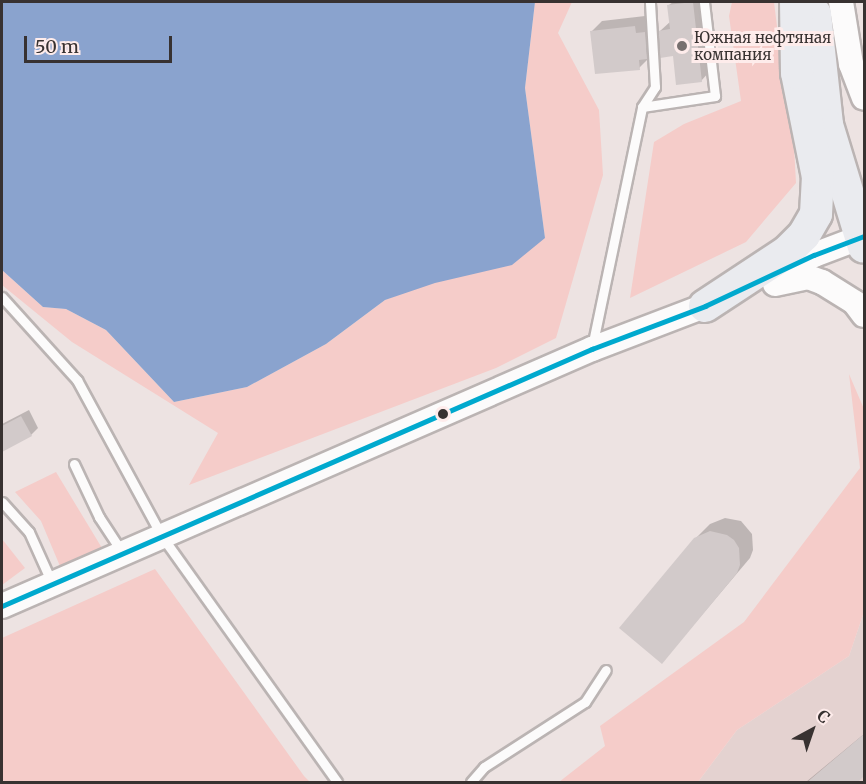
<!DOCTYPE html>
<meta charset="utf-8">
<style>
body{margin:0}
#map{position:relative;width:866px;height:784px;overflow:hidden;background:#ede3e2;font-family:Merriweather,serif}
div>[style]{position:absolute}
.built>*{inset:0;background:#e4d2d0}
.green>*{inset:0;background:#f5ccc9}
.water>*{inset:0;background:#8aa3ce}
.shadow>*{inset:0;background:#0003}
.building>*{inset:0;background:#d2caca}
.roads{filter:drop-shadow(2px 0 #bbb4b3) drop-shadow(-2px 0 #bbb4b3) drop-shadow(0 2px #bbb4b3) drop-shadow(0 -2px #bbb4b3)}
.lane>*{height:9px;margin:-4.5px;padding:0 4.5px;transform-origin:4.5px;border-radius:4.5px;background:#fcfbfb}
.secondary>*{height:24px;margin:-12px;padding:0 12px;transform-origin:12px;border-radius:12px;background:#fcfbfb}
.highway>*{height:32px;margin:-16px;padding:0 16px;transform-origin:16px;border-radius:16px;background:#eaebef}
.bus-1>*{height:4.5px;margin:-2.25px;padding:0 2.25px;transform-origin:2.25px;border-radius:2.25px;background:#00a9ce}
.dots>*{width:16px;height:16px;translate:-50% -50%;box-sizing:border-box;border:3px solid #feeceb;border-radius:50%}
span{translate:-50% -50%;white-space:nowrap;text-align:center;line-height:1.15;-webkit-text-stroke:6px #feeceb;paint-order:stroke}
.poi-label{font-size:15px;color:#383231}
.left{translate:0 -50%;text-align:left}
.frame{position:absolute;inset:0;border:3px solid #383231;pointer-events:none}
.north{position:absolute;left:782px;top:700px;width:60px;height:60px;-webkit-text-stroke:4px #feeceb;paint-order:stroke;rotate:40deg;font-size:16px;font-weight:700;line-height:24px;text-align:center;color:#383231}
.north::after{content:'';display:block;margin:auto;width:21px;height:27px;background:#383231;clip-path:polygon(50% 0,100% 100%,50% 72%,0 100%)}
.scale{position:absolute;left:24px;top:36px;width:148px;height:27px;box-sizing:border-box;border:3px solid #383231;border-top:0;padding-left:8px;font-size:18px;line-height:21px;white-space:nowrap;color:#383231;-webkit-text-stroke:4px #feeceb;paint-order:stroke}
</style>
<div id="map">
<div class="built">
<i style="clip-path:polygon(864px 612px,864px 782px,698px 782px,737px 730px,849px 656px)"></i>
</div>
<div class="green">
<i style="clip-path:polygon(535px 2px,572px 2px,558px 33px,599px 110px,603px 175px,556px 338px,496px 368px,189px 485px,218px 433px,72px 342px,2px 285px,2px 270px,43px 307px,66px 309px,106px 330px,174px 402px,247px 387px,326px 344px,385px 300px,545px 238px,525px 88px)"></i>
<i style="clip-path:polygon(732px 2px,774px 2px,783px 75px,792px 111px,796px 183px,746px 242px,630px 298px,654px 142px,684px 124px,741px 101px,729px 16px)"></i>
<i style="clip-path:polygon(849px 374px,864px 409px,864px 612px,849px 656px,737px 730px,698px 782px,559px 782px,605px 746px,600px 726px,744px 622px,860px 468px)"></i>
<i style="clip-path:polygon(56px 472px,108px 558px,65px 578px,41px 521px,15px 492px)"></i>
<i style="clip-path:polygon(2px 539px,25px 568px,2px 585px)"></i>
<i style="clip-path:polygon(155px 569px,304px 776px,310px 782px,2px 782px,2px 638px)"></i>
</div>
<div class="water">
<i style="clip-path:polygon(2px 2px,535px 2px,525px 88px,545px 238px,512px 265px,435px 283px,385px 300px,326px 344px,247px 387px,174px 402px,106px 330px,66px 309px,43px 307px,2px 270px)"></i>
</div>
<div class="shadow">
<i style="clip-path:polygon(673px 2px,704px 2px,711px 70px,701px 81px,674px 55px,660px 31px,671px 21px,669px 5px)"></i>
<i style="clip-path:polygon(645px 16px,646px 23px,655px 22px,649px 58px,639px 68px,592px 31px,602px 21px)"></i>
<i style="clip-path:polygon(29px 410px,38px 428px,31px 435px,2px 450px,2px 424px)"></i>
<i style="clip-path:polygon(725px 518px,741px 521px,752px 534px,753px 550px,750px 558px,662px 662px,695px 539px,710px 524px)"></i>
<i style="clip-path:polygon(864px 734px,864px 774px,855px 782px,806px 782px)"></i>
</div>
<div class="building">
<i style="clip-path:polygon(693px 2px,702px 82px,676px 85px,673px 56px,660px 58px,658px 31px,670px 29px,667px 5px)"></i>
<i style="clip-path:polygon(635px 26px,636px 33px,645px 32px,647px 59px,639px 60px,640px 70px,595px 74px,590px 31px)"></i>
<i style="clip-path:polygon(21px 416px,32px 436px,2px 452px,2px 426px)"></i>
<i style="clip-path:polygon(710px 531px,727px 535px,734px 540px,739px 548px,740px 565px,737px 573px,662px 664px,619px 628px,694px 538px)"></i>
<i style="clip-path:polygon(864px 734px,864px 776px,857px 783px,806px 783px)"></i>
</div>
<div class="roads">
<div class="lane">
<i style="left:642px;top:107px;width:74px;rotate:-8.6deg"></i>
<i style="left:715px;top:96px;width:95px;rotate:-96.7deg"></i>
<i style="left:2px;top:297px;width:112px;rotate:47.9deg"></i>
<i style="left:77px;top:380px;width:176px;rotate:61.5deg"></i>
<i style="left:161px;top:535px;width:303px;rotate:54.5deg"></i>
<i style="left:592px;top:347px;width:245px;rotate:-78.2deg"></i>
<i style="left:642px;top:107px;width:24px;rotate:-57deg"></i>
<i style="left:655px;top:87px;width:85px;rotate:-93.4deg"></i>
<i style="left:74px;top:464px;width:59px;rotate:64.7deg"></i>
<i style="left:99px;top:517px;width:42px;rotate:56.7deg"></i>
<i style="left:2px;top:502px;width:40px;rotate:48deg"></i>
<i style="left:29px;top:532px;width:56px;rotate:65.7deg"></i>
<i style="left:471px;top:782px;width:20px;rotate:-49deg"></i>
<i style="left:484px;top:767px;width:120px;rotate:-32.8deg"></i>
<i style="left:585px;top:702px;width:38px;rotate:-57deg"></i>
</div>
<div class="secondary">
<i style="left:841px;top:2px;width:63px;rotate:80.8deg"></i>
<i style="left:851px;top:64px;width:36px;rotate:69deg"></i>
<i style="left:770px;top:276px;width:49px;rotate:-25.5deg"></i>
<i style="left:814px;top:255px;width:53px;rotate:-20.8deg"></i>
<i style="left:775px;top:284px;width:34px;rotate:-12deg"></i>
<i style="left:808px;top:277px;width:15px;rotate:20deg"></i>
<i style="left:822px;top:282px;width:39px;rotate:32deg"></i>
<i style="left:855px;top:303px;width:15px;rotate:53deg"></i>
<i style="left:2px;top:606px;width:644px;rotate:-23.54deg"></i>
<i style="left:592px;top:349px;width:137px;rotate:-20.9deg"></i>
</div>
<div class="highway">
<i style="left:815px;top:14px;width:112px;rotate:83.8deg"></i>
<i style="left:827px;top:125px;width:127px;rotate:73.1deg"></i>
<i style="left:705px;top:306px;width:98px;rotate:-33.4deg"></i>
<i style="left:787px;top:252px;width:24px;rotate:-45deg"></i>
<i style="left:804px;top:235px;width:24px;rotate:-60deg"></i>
<i style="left:816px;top:214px;width:37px;rotate:-87deg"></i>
<i style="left:818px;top:177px;width:106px;rotate:-101.4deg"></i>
<i style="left:797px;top:73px;width:71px;rotate:-90.8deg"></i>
</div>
</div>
<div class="bus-1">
<i style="left:2px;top:606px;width:644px;rotate:-23.54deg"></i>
<i style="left:592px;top:349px;width:121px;rotate:-20.8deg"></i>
<i style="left:705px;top:306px;width:120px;rotate:-25.1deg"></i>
<i style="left:814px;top:255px;width:53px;rotate:-20.8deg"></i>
</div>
<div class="dots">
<i style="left:682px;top:46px;background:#77706f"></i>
<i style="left:443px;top:414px;background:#383231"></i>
</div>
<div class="poi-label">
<span class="left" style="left:694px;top:46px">Южная нефтяная<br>компания</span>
</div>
<div class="frame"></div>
<div class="north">С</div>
<div class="scale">50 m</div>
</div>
